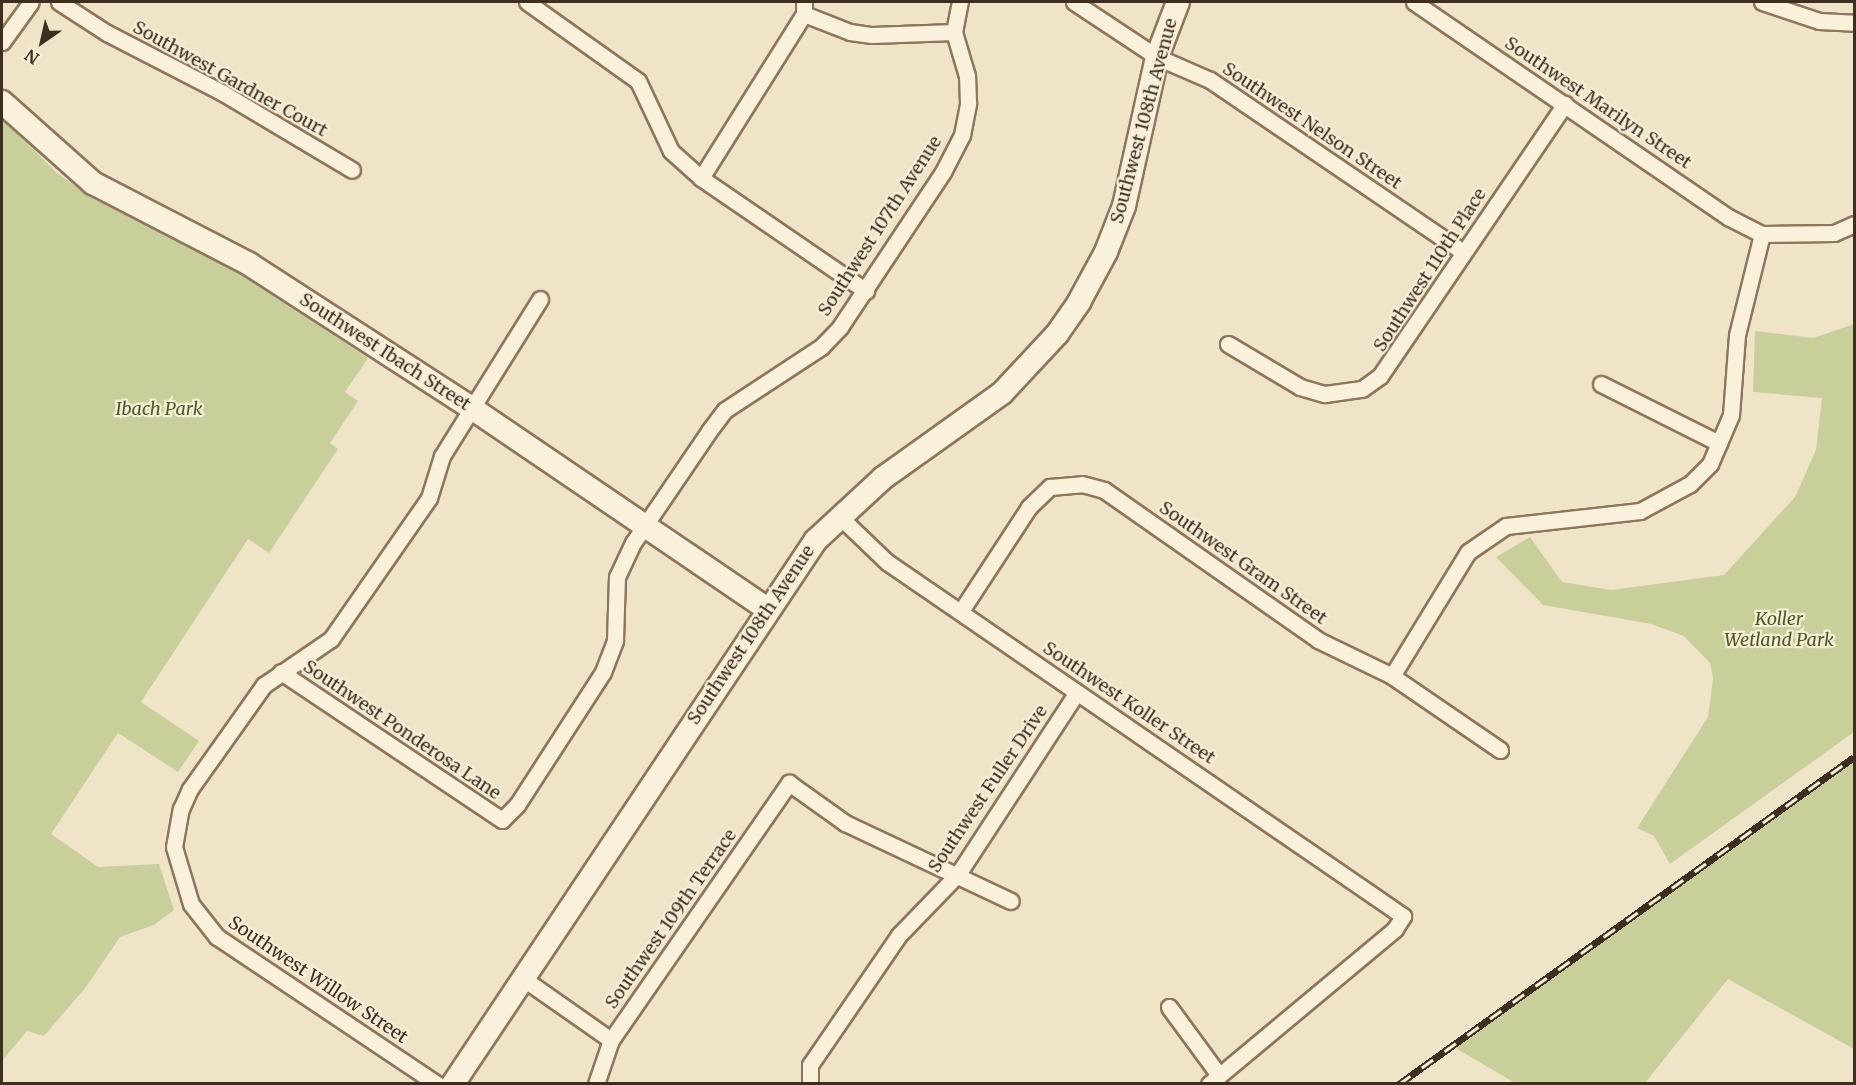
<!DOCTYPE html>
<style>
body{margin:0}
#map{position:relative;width:1856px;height:1085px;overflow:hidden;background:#f0e4c8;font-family:Merriweather,serif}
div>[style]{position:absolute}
.green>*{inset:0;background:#c9cf9b}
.roads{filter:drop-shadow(2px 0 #8d765c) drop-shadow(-2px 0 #8d765c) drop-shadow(0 2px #8d765c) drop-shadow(0 -2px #8d765c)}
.street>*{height:15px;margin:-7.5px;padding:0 7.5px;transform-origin:7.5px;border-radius:7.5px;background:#faf1dc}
.secondary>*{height:22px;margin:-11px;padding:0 11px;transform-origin:11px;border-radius:11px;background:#faf1dc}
.rail>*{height:7px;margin-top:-3.5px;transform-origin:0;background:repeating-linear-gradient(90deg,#f7eed8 0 14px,#3d2e20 0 28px);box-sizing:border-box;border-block:2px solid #3d2e20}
span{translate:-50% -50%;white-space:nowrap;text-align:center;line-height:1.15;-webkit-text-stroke:4.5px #f7eed8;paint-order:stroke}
.street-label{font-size:18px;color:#3d2e20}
.park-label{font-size:18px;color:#4d5a26;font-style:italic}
.frame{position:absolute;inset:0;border:3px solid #3d2e20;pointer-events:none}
.north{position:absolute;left:12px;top:12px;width:60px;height:60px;-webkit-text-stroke:4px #f7eed8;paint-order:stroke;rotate:214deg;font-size:16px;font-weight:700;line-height:24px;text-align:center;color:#3d2e20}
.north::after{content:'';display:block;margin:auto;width:21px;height:27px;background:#3d2e20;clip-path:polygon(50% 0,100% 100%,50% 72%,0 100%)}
</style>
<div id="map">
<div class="green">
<i style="clip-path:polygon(2px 119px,57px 173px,94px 199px,219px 261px,368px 358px,345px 392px,358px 401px,330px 443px,338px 449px,269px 553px,248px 539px,141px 702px,199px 741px,178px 772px,118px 733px,51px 834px,98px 867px,159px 864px,174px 910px,154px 925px,120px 937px,86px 987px,44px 1036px,27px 1031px,2px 1061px)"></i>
<i style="clip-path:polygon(1854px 324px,1854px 732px,1670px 864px,1654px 836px,1637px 828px,1708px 717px,1713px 679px,1710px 663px,1684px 636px,1651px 624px,1543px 605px,1496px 557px,1530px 537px,1562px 582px,1611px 590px,1724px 575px,1795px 497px,1816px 450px,1822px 398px,1753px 392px,1755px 331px,1813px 338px)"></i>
<i style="clip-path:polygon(1854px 757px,1854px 1049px,1728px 979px,1645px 1083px,1515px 1083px,1452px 1046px)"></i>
</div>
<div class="roads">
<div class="street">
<i style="left:59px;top:2px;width:57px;rotate:32.9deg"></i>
<i style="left:107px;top:33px;width:131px;rotate:27.3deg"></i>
<i style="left:223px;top:93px;width:150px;rotate:30.8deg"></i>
<i style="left:527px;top:2px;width:136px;rotate:35.4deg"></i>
<i style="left:638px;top:81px;width:77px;rotate:64.8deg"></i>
<i style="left:671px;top:151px;width:40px;rotate:42deg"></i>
<i style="left:701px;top:178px;width:200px;rotate:34.4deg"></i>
<i style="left:1074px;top:2px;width:100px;rotate:33.5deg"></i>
<i style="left:1157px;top:57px;width:58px;rotate:23.5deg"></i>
<i style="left:1210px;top:80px;width:306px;rotate:34.2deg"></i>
<i style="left:1414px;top:2px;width:381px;rotate:34.4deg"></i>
<i style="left:1728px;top:217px;width:38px;rotate:27deg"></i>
<i style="left:1762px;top:234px;width:72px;rotate:-0.8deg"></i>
<i style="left:1834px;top:233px;width:22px;rotate:-24deg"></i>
<i style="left:1762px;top:2px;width:60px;rotate:18.4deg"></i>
<i style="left:1819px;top:21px;width:35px;rotate:3deg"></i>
<i style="left:804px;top:14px;width:49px;rotate:21.4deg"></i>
<i style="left:850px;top:32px;width:22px;rotate:8deg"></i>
<i style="left:872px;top:35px;width:82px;rotate:-2.1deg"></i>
<i style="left:2px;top:42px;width:49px;rotate:-54.1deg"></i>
<i style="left:701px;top:178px;width:194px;rotate:-57.9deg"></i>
<i style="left:804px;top:14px;width:12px;rotate:-90deg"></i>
<i style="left:1228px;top:344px;width:84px;rotate:30.8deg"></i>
<i style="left:1300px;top:387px;width:26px;rotate:16deg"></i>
<i style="left:1325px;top:394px;width:37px;rotate:-8deg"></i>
<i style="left:1362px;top:389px;width:22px;rotate:-36deg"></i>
<i style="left:1380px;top:376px;width:329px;rotate:-55.8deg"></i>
<i style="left:1601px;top:384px;width:132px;rotate:26.6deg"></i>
<i style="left:839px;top:516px;width:66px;rotate:43.8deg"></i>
<i style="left:887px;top:562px;width:626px;rotate:34.45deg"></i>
<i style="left:1403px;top:916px;width:15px;rotate:122deg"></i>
<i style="left:1395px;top:929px;width:242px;rotate:140.2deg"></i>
<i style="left:961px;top:611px;width:124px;rotate:-56.8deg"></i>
<i style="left:1029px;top:507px;width:29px;rotate:-44deg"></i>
<i style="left:1050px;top:487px;width:32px;rotate:-5deg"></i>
<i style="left:1082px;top:484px;width:23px;rotate:15deg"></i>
<i style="left:1104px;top:490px;width:261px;rotate:35deg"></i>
<i style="left:1318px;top:640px;width:82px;rotate:25.9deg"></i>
<i style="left:1392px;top:676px;width:131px;rotate:34.4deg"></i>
<i style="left:281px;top:672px;width:266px;rotate:33.8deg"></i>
<i style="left:502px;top:820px;width:21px;rotate:-45deg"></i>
<i style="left:517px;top:805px;width:158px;rotate:-57.1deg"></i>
<i style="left:603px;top:672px;width:34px;rotate:-69deg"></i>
<i style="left:615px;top:640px;width:63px;rotate:-88.2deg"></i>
<i style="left:617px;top:577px;width:38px;rotate:-65deg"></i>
<i style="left:633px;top:543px;width:135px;rotate:-55.8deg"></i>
<i style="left:709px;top:431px;width:26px;rotate:-53deg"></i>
<i style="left:725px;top:410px;width:115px;rotate:-33.3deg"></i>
<i style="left:821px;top:347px;width:28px;rotate:-46deg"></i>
<i style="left:840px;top:327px;width:186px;rotate:-56.4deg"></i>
<i style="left:943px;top:172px;width:42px;rotate:-62.8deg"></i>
<i style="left:962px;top:135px;width:33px;rotate:-79deg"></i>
<i style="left:968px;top:103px;width:27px;rotate:-92deg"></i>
<i style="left:967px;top:76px;width:46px;rotate:-106.5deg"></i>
<i style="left:954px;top:32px;width:31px;rotate:-79deg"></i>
<i style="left:1392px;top:676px;width:145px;rotate:-58.5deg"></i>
<i style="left:1468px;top:552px;width:46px;rotate:-34.4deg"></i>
<i style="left:1506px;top:526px;width:135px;rotate:-6.4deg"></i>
<i style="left:1640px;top:511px;width:57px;rotate:-28.4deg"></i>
<i style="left:1690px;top:484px;width:28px;rotate:-45deg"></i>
<i style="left:1710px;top:464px;width:53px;rotate:-66.8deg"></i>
<i style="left:1731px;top:415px;width:80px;rotate:-85.7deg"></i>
<i style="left:1737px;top:335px;width:104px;rotate:-76.1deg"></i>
<i style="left:521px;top:977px;width:110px;rotate:35deg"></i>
<i style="left:1169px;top:1007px;width:84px;rotate:53.7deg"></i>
<i style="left:437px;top:1084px;width:265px;rotate:-146.2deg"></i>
<i style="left:217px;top:937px;width:42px;rotate:-128.2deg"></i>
<i style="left:191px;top:904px;width:59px;rotate:-106.6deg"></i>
<i style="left:174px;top:847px;width:39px;rotate:-80deg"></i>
<i style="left:181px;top:809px;width:22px;rotate:-66deg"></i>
<i style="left:190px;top:789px;width:128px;rotate:-54.6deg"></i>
<i style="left:264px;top:685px;width:81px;rotate:-34.5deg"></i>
<i style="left:331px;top:639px;width:172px;rotate:-55.2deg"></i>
<i style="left:429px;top:498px;width:44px;rotate:-72.8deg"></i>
<i style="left:442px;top:456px;width:185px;rotate:-58deg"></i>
<i style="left:596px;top:1084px;width:46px;rotate:-71.2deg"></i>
<i style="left:611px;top:1040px;width:313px;rotate:-55.3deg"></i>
<i style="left:789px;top:783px;width:69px;rotate:35.5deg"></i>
<i style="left:845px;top:823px;width:183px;rotate:25.2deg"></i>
<i style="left:810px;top:1084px;width:19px;rotate:-90deg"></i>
<i style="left:810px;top:1065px;width:158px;rotate:-55.6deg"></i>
<i style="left:899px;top:935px;width:85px;rotate:-46deg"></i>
<i style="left:958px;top:874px;width:217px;rotate:-56.8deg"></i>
</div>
<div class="secondary">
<i style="left:2px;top:102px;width:122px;rotate:41.7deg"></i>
<i style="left:93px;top:183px;width:176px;rotate:27.4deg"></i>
<i style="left:249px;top:264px;width:267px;rotate:32.9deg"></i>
<i style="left:473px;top:409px;width:356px;rotate:34.2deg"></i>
<i style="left:453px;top:1084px;width:654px;rotate:-56.29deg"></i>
<i style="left:816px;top:540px;width:91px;rotate:-42.8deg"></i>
<i style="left:883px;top:478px;width:146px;rotate:-35.5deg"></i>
<i style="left:1002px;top:393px;width:81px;rotate:-47deg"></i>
<i style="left:1057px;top:334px;width:39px;rotate:-55deg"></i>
<i style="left:1079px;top:302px;width:57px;rotate:-61.6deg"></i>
<i style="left:1106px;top:252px;width:49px;rotate:-68.6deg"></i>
<i style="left:1124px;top:206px;width:153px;rotate:-77.5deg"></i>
<i style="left:1157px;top:57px;width:59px;rotate:-69.1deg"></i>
</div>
</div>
<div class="rail">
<i style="left:1399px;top:1084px;width:560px;rotate:-35.7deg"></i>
</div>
<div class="street-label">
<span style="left:230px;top:79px;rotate:29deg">Southwest Gardner Court</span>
<span style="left:1598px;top:103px;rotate:34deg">Southwest Marilyn Street</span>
<span style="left:1144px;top:121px;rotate:-75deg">Southwest 108th Avenue</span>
<span style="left:1312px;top:126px;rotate:34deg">Southwest Nelson Street</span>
<span style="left:880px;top:226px;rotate:-57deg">Southwest 107th Avenue</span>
<span style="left:1430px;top:270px;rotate:-57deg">Southwest 110th Place</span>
<span style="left:385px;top:352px;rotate:33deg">Southwest Ibach Street</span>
<span style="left:1243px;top:563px;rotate:35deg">Southwest Gram Street</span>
<span style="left:751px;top:635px;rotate:-56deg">Southwest 108th Avenue</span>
<span style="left:1129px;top:703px;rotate:34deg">Southwest Koller Street</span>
<span style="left:402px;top:730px;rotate:34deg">Southwest Ponderosa Lane</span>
<span style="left:988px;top:789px;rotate:-56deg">Southwest Fuller Drive</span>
<span style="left:671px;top:919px;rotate:-55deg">Southwest 109th Terrace</span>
<span style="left:318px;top:980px;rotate:34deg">Southwest Willow Street</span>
</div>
<div class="park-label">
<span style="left:159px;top:409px">Ibach Park</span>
<span style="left:1779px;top:630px">Koller<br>Wetland Park</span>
</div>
<div class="frame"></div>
<div class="north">N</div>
</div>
